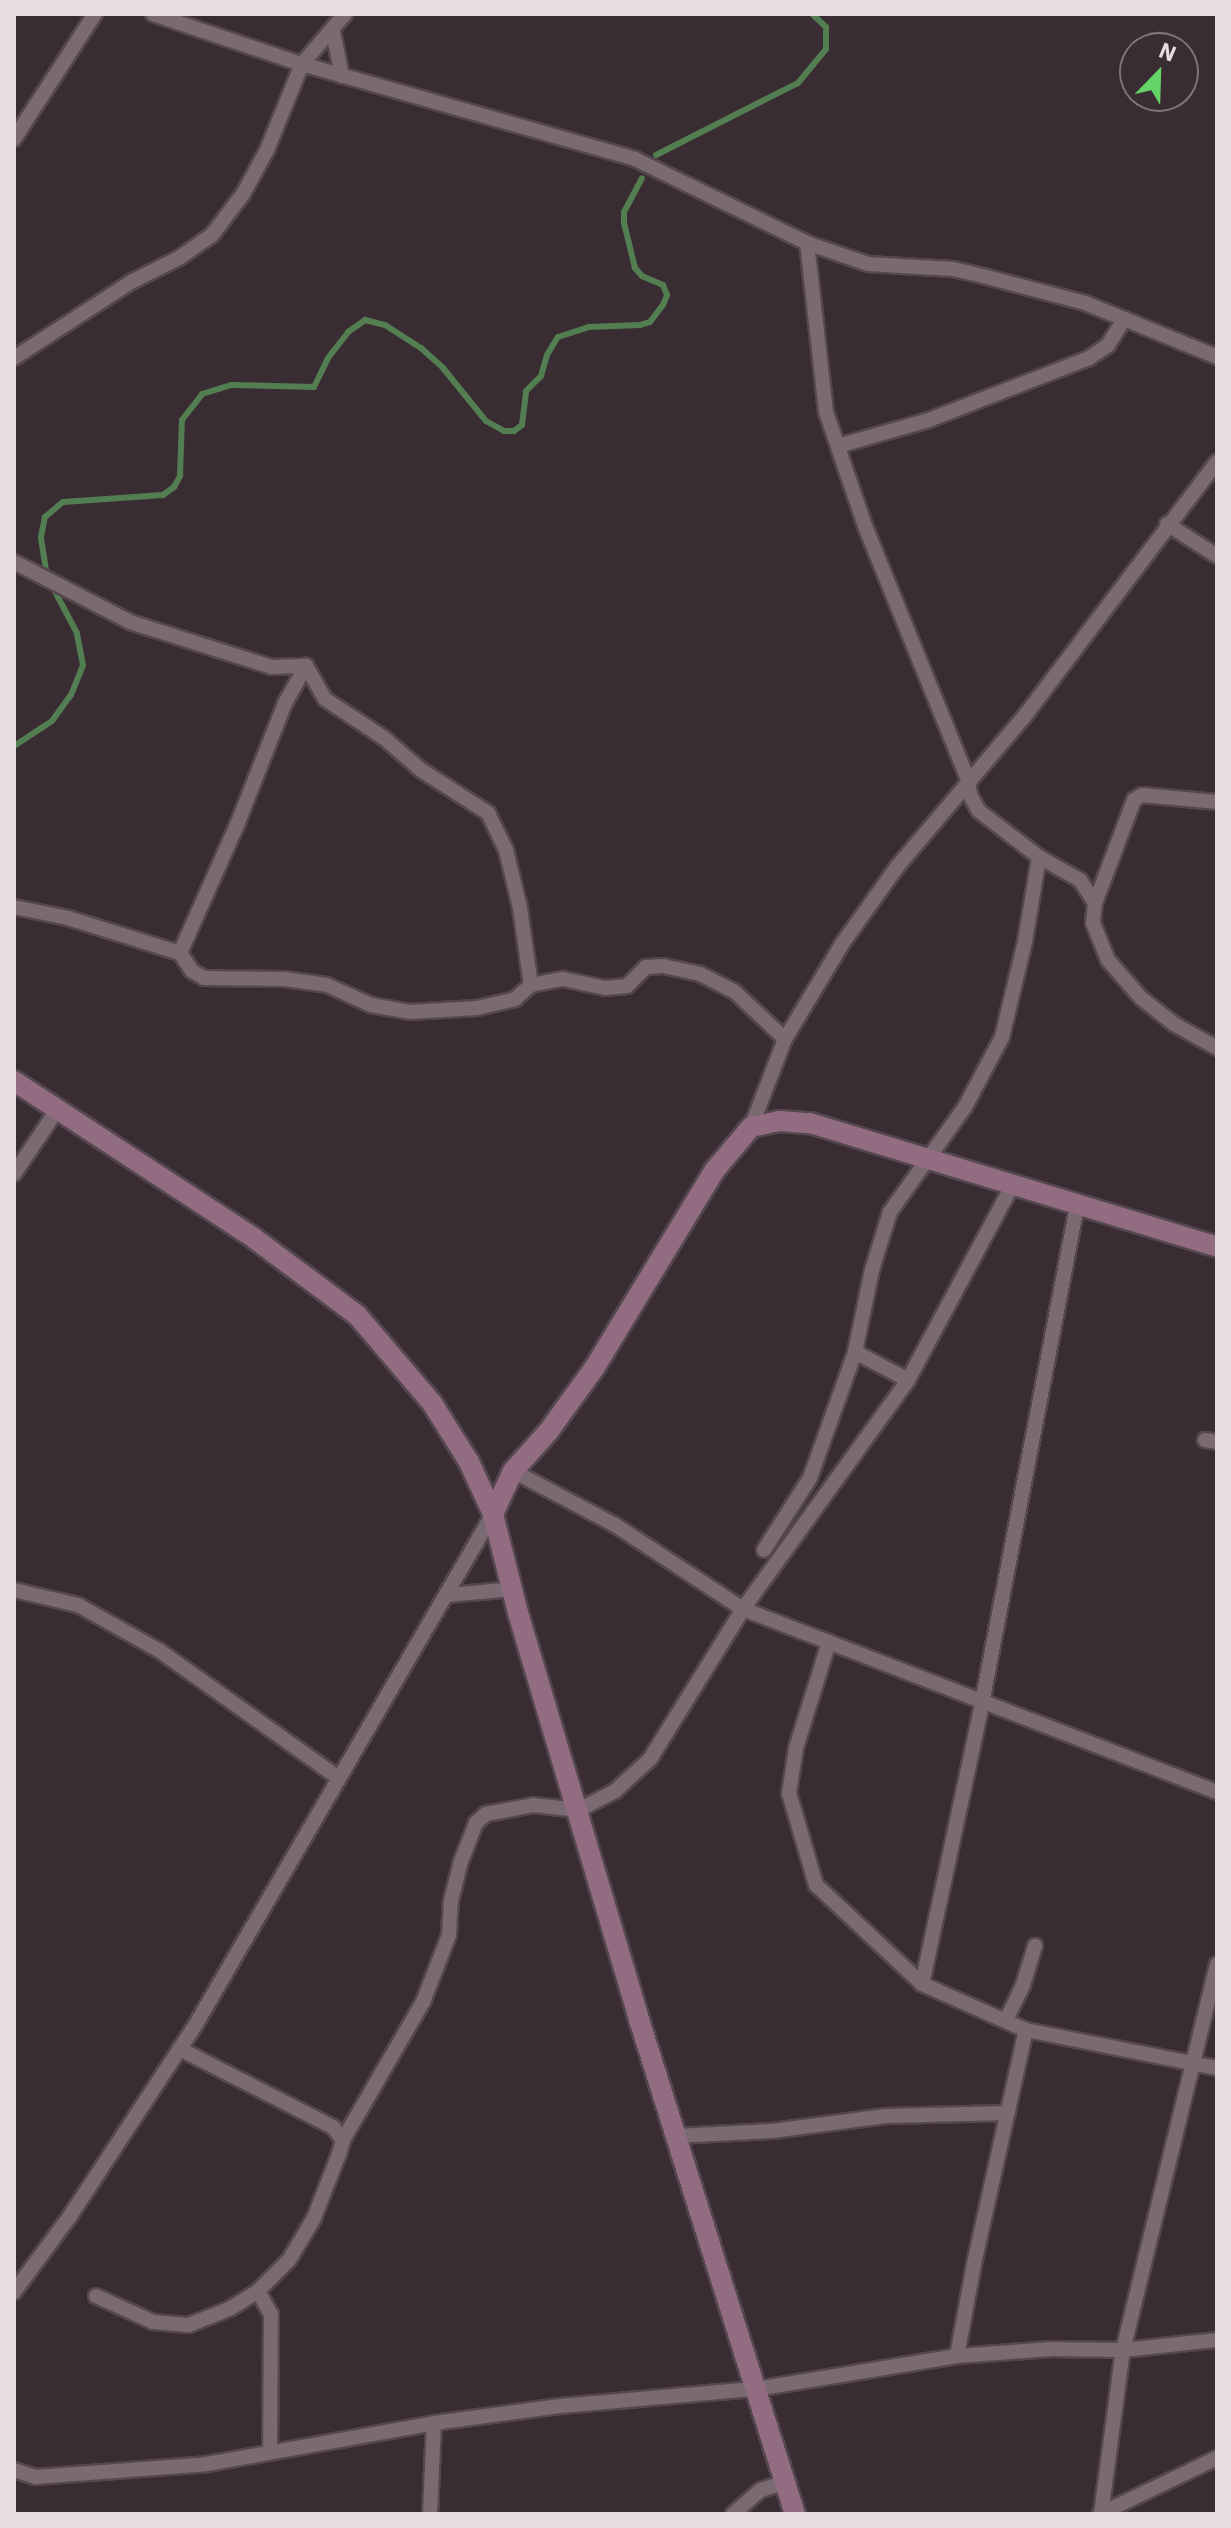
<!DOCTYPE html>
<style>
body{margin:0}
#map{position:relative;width:1231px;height:2528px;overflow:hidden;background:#3a2c33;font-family:"IBM Plex Sans",sans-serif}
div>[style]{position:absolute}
.stream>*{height:6px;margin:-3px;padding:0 3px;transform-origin:3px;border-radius:3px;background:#527e51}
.roads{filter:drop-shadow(2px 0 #54484e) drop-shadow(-2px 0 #54484e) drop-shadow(0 2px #54484e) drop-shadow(0 -2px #54484e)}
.street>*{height:14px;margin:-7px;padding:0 7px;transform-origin:7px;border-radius:7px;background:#7a6a72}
.secondary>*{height:20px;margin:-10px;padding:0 10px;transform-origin:10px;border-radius:10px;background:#926c80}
span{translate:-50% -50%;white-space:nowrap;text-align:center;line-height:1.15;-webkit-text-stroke:6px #3a2c33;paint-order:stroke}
.frame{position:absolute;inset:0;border:16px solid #e6dce1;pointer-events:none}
.north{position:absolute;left:1119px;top:32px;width:80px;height:80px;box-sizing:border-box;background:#3a2c33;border:2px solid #7f7279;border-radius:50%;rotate:23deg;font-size:22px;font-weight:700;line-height:32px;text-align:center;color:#e6dce1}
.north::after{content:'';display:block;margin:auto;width:28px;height:36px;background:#65d467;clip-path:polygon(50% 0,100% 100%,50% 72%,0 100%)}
</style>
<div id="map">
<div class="stream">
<i style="left:656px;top:155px;width:159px;rotate:-26.9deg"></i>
<i style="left:798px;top:83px;width:44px;rotate:-50.5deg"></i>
<i style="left:826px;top:49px;width:22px;rotate:-90deg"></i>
<i style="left:826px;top:27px;width:19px;rotate:-137deg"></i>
<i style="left:47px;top:576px;width:39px;rotate:-99deg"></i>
<i style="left:41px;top:537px;width:20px;rotate:-79deg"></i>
<i style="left:45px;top:517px;width:23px;rotate:-40deg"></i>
<i style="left:63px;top:502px;width:100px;rotate:-4deg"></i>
<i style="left:163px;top:495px;width:14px;rotate:-36deg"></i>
<i style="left:174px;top:487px;width:13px;rotate:-61deg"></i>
<i style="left:180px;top:476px;width:56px;rotate:-88deg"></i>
<i style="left:182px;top:420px;width:33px;rotate:-52deg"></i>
<i style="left:202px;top:394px;width:30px;rotate:-17deg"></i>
<i style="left:231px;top:385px;width:83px;rotate:1.4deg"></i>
<i style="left:314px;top:387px;width:32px;rotate:-64deg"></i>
<i style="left:328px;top:358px;width:33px;rotate:-52deg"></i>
<i style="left:348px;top:332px;width:21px;rotate:-35deg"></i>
<i style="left:365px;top:320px;width:21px;rotate:14deg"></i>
<i style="left:385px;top:325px;width:43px;rotate:32.6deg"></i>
<i style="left:421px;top:348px;width:30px;rotate:42deg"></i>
<i style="left:443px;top:368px;width:68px;rotate:50.9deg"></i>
<i style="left:486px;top:421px;width:21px;rotate:29deg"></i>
<i style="left:504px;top:431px;width:10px"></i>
<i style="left:514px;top:431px;width:10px;rotate:-37deg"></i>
<i style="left:522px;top:425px;width:34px;rotate:-83deg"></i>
<i style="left:526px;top:391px;width:21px;rotate:-45deg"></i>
<i style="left:541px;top:376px;width:22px;rotate:-74deg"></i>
<i style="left:547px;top:355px;width:21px;rotate:-59deg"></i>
<i style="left:558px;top:337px;width:33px;rotate:-18deg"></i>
<i style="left:589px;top:327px;width:51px;rotate:-2.2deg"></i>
<i style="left:640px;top:325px;width:10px;rotate:-17deg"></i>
<i style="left:650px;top:322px;width:21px;rotate:-53deg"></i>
<i style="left:663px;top:305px;width:11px;rotate:-68deg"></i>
<i style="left:667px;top:295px;width:11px;rotate:-112deg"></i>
<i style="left:663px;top:285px;width:23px;rotate:-157deg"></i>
<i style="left:642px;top:276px;width:11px;rotate:-131deg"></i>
<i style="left:635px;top:268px;width:46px;rotate:-103.7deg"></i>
<i style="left:624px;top:223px;width:11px;rotate:-90deg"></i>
<i style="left:624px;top:212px;width:38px;rotate:-62deg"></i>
<i style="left:14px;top:746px;width:45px;rotate:-33.3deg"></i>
<i style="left:52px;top:721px;width:32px;rotate:-54deg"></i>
<i style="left:71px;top:695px;width:32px;rotate:-68deg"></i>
<i style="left:83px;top:665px;width:33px;rotate:-101deg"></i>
<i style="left:77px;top:633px;width:53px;rotate:-118deg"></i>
</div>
<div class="roads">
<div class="street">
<i style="left:153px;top:14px;width:157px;rotate:18.6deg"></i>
<i style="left:302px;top:64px;width:346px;rotate:15.9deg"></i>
<i style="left:635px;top:159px;width:191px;rotate:26deg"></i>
<i style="left:807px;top:243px;width:65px;rotate:19deg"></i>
<i style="left:868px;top:264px;width:85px;rotate:3.4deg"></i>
<i style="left:953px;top:269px;width:31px;rotate:13deg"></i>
<i style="left:983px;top:276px;width:106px;rotate:14.8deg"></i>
<i style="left:1085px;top:303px;width:143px;rotate:22.2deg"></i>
<i style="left:333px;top:32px;width:45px;rotate:78.4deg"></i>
<i style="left:14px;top:139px;width:149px;rotate:-57.1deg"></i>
<i style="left:807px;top:243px;width:170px;rotate:83.6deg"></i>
<i style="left:826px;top:412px;width:120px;rotate:71.1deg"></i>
<i style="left:865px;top:526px;width:274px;rotate:67.9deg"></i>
<i style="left:968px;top:780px;width:15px;rotate:82deg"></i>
<i style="left:970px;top:795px;width:18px;rotate:61deg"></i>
<i style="left:979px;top:811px;width:76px;rotate:37.5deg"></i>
<i style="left:1039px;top:857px;width:47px;rotate:29.3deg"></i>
<i style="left:1080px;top:880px;width:27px;rotate:57deg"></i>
<i style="left:14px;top:358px;width:140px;rotate:-33deg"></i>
<i style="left:131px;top:282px;width:54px;rotate:-26.6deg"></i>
<i style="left:179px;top:258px;width:40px;rotate:-34.9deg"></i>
<i style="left:212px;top:235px;width:51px;rotate:-52.9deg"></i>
<i style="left:243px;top:194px;width:50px;rotate:-61.4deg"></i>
<i style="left:267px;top:150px;width:93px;rotate:-67.9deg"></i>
<i style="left:302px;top:64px;width:66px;rotate:-49.3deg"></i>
<i style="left:838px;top:446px;width:91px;rotate:-15.9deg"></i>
<i style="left:926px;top:421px;width:175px;rotate:-21.1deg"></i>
<i style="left:1089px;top:358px;width:23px;rotate:-34deg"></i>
<i style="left:1108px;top:345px;width:31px;rotate:-58deg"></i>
<i style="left:1167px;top:524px;width:59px;rotate:32.6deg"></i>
<i style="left:14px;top:562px;width:131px;rotate:27.3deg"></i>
<i style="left:130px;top:622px;width:149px;rotate:17.6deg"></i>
<i style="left:272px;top:667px;width:34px;rotate:-2deg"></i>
<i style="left:306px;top:666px;width:38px;rotate:60deg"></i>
<i style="left:325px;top:699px;width:71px;rotate:33.5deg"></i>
<i style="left:384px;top:738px;width:49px;rotate:40.9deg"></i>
<i style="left:421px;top:770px;width:80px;rotate:32.7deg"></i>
<i style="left:488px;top:813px;width:41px;rotate:64.1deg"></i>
<i style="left:506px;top:850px;width:60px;rotate:76.4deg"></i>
<i style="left:520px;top:908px;width:78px;rotate:81.9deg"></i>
<i style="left:1217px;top:802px;width:75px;rotate:-174.7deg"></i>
<i style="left:1142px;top:795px;width:9px;rotate:148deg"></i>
<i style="left:1134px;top:800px;width:110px;rotate:110.7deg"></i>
<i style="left:1095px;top:903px;width:20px;rotate:96deg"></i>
<i style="left:1093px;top:923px;width:40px;rotate:68deg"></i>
<i style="left:1108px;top:960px;width:50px;rotate:49deg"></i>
<i style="left:1141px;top:998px;width:42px;rotate:38.2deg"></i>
<i style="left:1174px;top:1024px;width:49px;rotate:29.2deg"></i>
<i style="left:14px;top:907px;width:55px;rotate:11.5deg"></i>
<i style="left:68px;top:918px;width:117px;rotate:17.4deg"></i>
<i style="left:180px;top:953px;width:22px;rotate:56deg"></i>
<i style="left:192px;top:971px;width:14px;rotate:30deg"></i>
<i style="left:204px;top:978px;width:80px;rotate:0.7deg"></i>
<i style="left:284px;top:979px;width:43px;rotate:7.9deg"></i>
<i style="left:327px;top:985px;width:48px;rotate:24.4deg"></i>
<i style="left:371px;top:1005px;width:39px;rotate:10deg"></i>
<i style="left:409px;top:1012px;width:68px;rotate:-3.4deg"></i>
<i style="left:477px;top:1008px;width:39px;rotate:-13deg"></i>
<i style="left:515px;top:999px;width:21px;rotate:-41deg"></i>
<i style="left:531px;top:985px;width:33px;rotate:-11deg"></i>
<i style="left:563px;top:979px;width:43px;rotate:12.1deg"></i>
<i style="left:605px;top:988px;width:22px;rotate:-5deg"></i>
<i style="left:627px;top:986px;width:27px;rotate:-45deg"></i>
<i style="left:646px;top:967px;width:17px;rotate:-3deg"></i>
<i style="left:663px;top:966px;width:38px;rotate:12deg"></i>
<i style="left:700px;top:974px;width:38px;rotate:27deg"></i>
<i style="left:734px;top:991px;width:70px;rotate:43.3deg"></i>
<i style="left:180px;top:953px;width:140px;rotate:-66deg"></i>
<i style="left:237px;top:825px;width:131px;rotate:-68.5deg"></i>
<i style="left:285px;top:703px;width:43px;rotate:-60.4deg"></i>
<i style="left:751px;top:1127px;width:94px;rotate:-68.9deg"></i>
<i style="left:785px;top:1039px;width:111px;rotate:-59deg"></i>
<i style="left:842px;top:944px;width:95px;rotate:-54.5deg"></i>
<i style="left:897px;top:867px;width:202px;rotate:-49.8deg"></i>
<i style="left:1027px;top:713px;width:315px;rotate:-52.9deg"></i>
<i style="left:14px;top:1174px;width:77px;rotate:-56.1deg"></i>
<i style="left:855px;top:1352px;width:60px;rotate:27.8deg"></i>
<i style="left:1205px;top:1440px;width:12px;rotate:9deg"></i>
<i style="left:513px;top:1471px;width:115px;rotate:27.9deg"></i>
<i style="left:615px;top:1525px;width:153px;rotate:33.3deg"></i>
<i style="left:743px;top:1609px;width:508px;rotate:21.11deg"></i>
<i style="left:764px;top:1550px;width:85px;rotate:-57.4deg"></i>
<i style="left:810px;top:1478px;width:134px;rotate:-70.3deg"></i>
<i style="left:855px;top:1352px;width:84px;rotate:-78.3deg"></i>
<i style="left:872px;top:1270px;width:61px;rotate:-72.8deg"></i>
<i style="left:890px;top:1212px;width:129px;rotate:-54.5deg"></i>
<i style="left:965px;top:1107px;width:79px;rotate:-62.1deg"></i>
<i style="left:1002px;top:1037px;width:99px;rotate:-76.5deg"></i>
<i style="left:1025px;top:941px;width:85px;rotate:-80.5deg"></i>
<i style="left:14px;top:1590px;width:66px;rotate:13.2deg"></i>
<i style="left:78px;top:1605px;width:94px;rotate:29.3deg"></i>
<i style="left:160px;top:1651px;width:217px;rotate:35.4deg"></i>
<i style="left:447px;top:1595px;width:67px;rotate:-5.1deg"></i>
<i style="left:829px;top:1642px;width:111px;rotate:107.3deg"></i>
<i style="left:796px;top:1748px;width:46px;rotate:98.8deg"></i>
<i style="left:789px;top:1793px;width:96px;rotate:73.6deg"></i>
<i style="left:816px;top:1885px;width:145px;rotate:43deg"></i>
<i style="left:922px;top:1984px;width:114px;rotate:23.9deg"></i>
<i style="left:1026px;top:2030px;width:195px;rotate:11.3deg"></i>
<i style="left:922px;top:1984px;width:287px;rotate:-77.9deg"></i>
<i style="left:982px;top:1703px;width:506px;rotate:-79.18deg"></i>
<i style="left:1006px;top:2020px;width:39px;rotate:-64deg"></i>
<i style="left:1023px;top:1985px;width:41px;rotate:-72.9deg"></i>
<i style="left:676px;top:2136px;width:96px;rotate:-3deg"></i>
<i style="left:772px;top:2131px;width:115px;rotate:-7.5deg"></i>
<i style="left:886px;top:2116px;width:122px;rotate:-1.4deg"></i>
<i style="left:343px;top:2140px;width:160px;rotate:-59.9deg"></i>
<i style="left:423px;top:2002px;width:72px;rotate:-68.8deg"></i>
<i style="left:449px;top:1935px;width:34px;rotate:-87deg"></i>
<i style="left:451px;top:1901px;width:38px;rotate:-76deg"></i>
<i style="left:460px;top:1864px;width:44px;rotate:-68.7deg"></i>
<i style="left:476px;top:1823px;width:13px;rotate:-42deg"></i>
<i style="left:486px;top:1814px;width:48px;rotate:-10.8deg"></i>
<i style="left:533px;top:1805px;width:46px;rotate:6.2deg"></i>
<i style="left:579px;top:1810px;width:41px;rotate:-27.8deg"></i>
<i style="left:615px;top:1791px;width:47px;rotate:-42.4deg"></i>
<i style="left:650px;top:1759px;width:176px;rotate:-58.2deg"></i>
<i style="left:743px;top:1609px;width:282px;rotate:-54.2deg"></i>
<i style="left:908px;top:1380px;width:220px;rotate:-61.8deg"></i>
<i style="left:258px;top:2291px;width:26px;rotate:61deg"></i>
<i style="left:271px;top:2314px;width:138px;rotate:90.4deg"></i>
<i style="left:14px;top:2292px;width:94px;rotate:-53.6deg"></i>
<i style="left:70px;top:2216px;width:230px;rotate:-56.7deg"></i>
<i style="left:196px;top:2024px;width:590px;rotate:-59.79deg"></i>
<i style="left:96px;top:2296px;width:63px;rotate:24.5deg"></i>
<i style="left:153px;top:2322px;width:36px;rotate:5deg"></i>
<i style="left:189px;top:2325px;width:45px;rotate:-22deg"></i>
<i style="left:231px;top:2308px;width:32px;rotate:-32deg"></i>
<i style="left:258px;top:2291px;width:44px;rotate:-45deg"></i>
<i style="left:289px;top:2260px;width:49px;rotate:-59.2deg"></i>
<i style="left:314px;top:2218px;width:69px;rotate:-68.7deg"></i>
<i style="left:339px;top:2154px;width:15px;rotate:-74deg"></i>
<i style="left:343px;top:2140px;width:16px;rotate:-128deg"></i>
<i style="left:333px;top:2127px;width:172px;rotate:-153deg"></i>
<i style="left:957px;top:2356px;width:94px;rotate:-79.5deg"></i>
<i style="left:974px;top:2264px;width:240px;rotate:-77.5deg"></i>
<i style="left:14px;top:2470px;width:23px;rotate:18deg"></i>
<i style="left:36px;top:2477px;width:171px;rotate:-4.3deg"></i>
<i style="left:207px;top:2464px;width:231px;rotate:-10.2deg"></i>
<i style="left:434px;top:2423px;width:127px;rotate:-7.7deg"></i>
<i style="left:560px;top:2406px;width:197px;rotate:-5deg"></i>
<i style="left:756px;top:2389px;width:204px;rotate:-9.3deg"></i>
<i style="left:957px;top:2356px;width:95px;rotate:-4.2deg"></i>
<i style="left:1052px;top:2349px;width:71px;rotate:0.8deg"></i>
<i style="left:1123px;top:2350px;width:95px;rotate:-6.1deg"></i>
<i style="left:430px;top:2514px;width:91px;rotate:-87.5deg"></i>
<i style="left:733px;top:2514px;width:37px;rotate:-41deg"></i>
<i style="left:761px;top:2490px;width:25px;rotate:-18deg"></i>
<i style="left:1100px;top:2514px;width:130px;rotate:-25.6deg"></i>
<i style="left:1101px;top:2514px;width:165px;rotate:-82.4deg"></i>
<i style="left:1123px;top:2350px;width:397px;rotate:-76.3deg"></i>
</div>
<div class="secondary">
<i style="left:14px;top:1081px;width:288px;rotate:33.2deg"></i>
<i style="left:255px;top:1239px;width:127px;rotate:36.7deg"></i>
<i style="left:357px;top:1315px;width:116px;rotate:49.6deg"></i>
<i style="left:432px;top:1403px;width:70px;rotate:57.9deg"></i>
<i style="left:469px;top:1462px;width:57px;rotate:65.2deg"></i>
<i style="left:493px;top:1514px;width:102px;rotate:75.8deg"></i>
<i style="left:518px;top:1613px;width:417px;rotate:73.4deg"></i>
<i style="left:637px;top:2013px;width:525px;rotate:72.5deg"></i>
<i style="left:493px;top:1514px;width:47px;rotate:-65.1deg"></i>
<i style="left:513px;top:1471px;width:52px;rotate:-48.1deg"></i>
<i style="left:548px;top:1432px;width:80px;rotate:-54.1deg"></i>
<i style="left:595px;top:1367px;width:229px;rotate:-58.7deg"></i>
<i style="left:714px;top:1171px;width:57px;rotate:-49.9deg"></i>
<i style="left:751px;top:1127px;width:29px;rotate:-12deg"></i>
<i style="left:779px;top:1121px;width:31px;rotate:4deg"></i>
<i style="left:810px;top:1123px;width:425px;rotate:16.9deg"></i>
</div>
</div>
<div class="frame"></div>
<div class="north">N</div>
</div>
